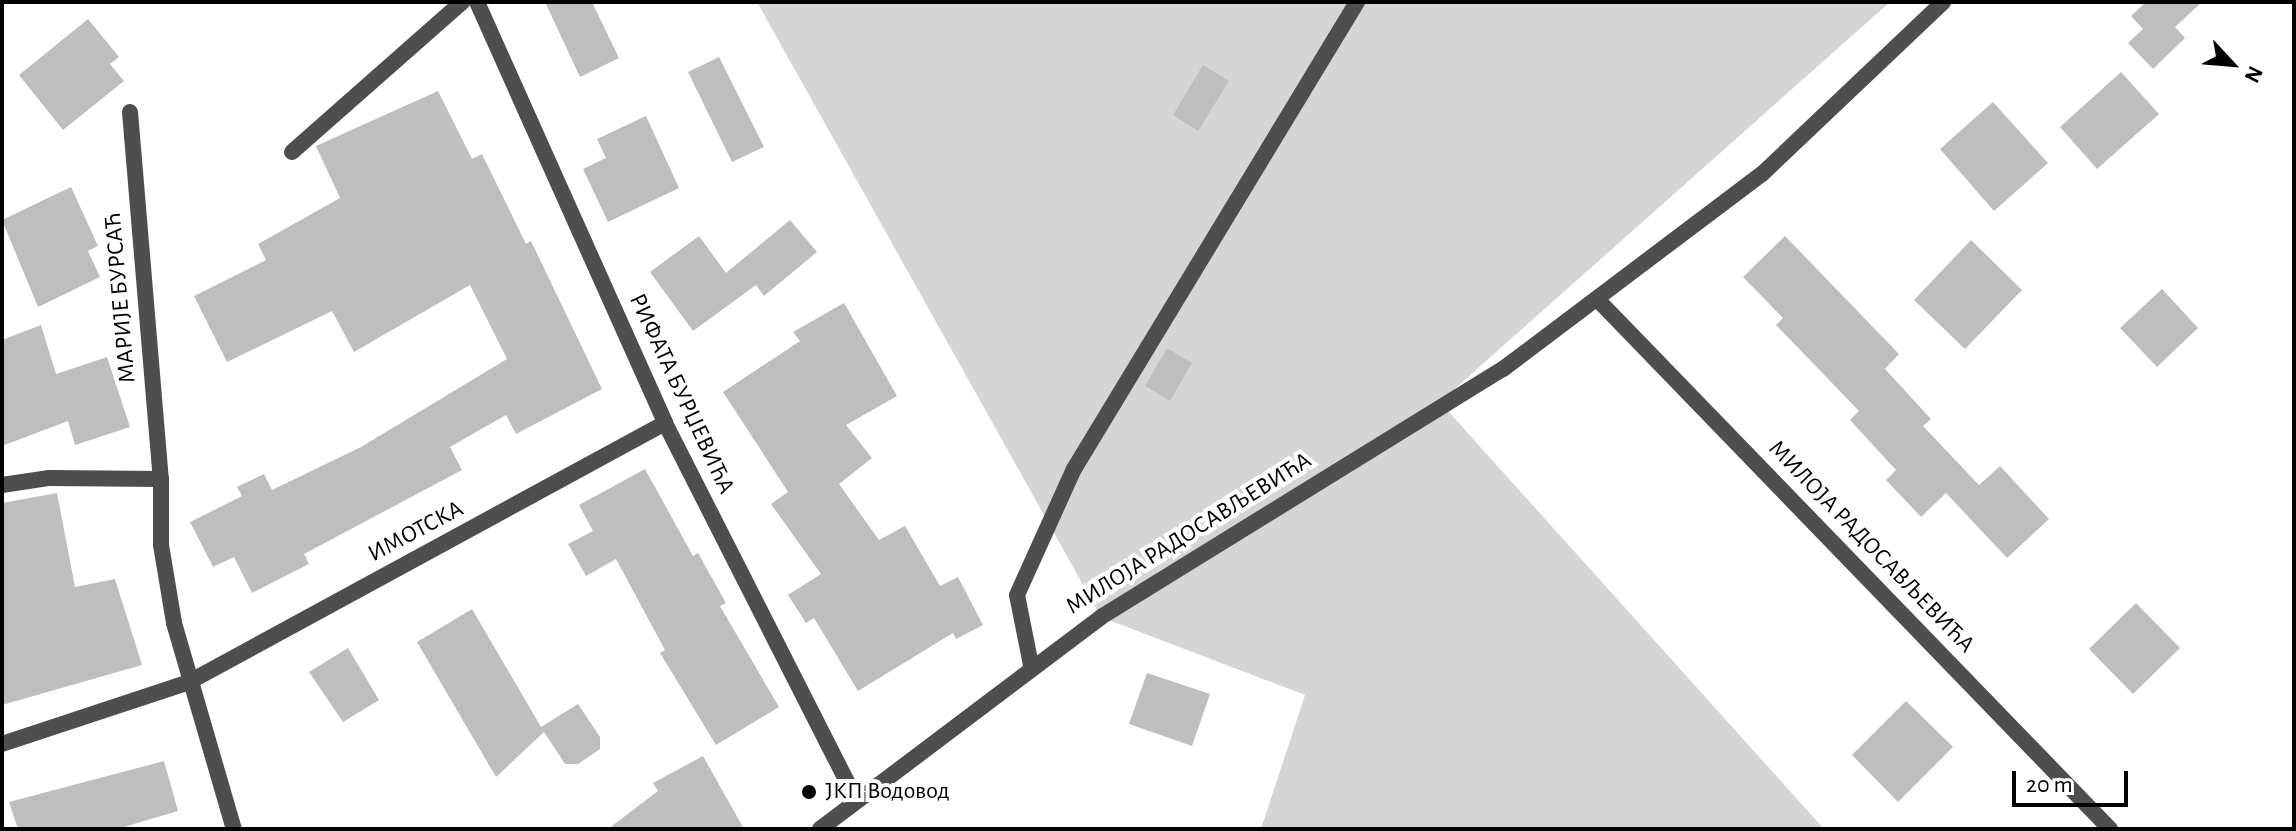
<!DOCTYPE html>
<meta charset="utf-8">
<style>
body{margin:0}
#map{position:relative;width:2296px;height:831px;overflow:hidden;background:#fff;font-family:"Alegreya Sans",sans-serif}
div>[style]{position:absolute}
.green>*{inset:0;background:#d5d5d5}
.building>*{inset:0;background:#bebebe}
.service>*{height:16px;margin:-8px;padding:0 8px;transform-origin:8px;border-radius:8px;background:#4e4e4e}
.minor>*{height:16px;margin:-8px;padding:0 8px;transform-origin:8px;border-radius:8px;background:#4e4e4e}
.dots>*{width:22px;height:22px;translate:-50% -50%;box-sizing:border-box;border:4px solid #fff;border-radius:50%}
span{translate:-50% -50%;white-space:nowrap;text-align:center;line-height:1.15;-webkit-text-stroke:8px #fff;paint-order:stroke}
.street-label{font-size:24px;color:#000}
.poi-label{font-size:24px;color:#000}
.left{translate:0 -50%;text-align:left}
.frame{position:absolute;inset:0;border:4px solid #000;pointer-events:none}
.north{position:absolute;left:2192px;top:24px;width:80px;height:80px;-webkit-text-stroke:6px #fff;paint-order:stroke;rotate:116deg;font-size:22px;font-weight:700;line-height:32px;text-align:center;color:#000}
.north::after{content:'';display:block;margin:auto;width:28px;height:36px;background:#000;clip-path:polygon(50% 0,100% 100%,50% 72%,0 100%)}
.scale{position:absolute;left:2012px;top:771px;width:116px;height:36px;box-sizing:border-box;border:4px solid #000;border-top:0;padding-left:10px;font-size:24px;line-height:28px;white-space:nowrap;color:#000;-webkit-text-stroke:6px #fff;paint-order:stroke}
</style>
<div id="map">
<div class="green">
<i style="clip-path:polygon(757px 2px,1890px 2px,1440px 402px,1824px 829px,1261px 829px,1305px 695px,1101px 617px)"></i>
</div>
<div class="building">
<i style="clip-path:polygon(545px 2px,592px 2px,619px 58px,580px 77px)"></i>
<i style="clip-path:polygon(2146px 2px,2202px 2px,2175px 27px,2185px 38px,2153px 69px,2128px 43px,2143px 29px,2131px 16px)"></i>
<i style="clip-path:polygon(88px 19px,119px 57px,110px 64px,124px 81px,63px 130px,19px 75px)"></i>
<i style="clip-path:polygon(719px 57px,764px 147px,732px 162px,688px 72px)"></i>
<i style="clip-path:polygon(1203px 65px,1229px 81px,1198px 131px,1173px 115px)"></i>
<i style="clip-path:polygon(2121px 72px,2159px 114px,2097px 169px,2060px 127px)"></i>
<i style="clip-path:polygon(438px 91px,472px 159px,482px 154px,526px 244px,531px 241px,602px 389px,516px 434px,506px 415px,450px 447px,462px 470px,304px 554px,309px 564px,252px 593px,234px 557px,213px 567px,190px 522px,242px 496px,237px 487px,264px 474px,272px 490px,361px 447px,507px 359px,470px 285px,354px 352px,332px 311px,227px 362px,194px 296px,266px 260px,258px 244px,340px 198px,316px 146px)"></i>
<i style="clip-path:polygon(1993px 102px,2048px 163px,1994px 211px,1940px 149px)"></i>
<i style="clip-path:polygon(646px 116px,679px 188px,608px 222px,583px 169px,606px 158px,597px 139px)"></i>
<i style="clip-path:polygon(71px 187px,98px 246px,88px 251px,100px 277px,38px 307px,2px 220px)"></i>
<i style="clip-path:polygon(790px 220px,817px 252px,764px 296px,756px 285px,693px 331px,650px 272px,699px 236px,726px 273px)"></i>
<i style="clip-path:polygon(1785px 236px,1899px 354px,1885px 369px,1931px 419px,1923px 426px,1979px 485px,2000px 466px,2049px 519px,2007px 558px,1946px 493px,1921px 517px,1886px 480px,1896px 470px,1850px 420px,1859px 411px,1776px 325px,1783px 318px,1743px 277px)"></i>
<i style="clip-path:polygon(1971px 240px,2022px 290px,1965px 349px,1914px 300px)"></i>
<i style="clip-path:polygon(2162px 289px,2198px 328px,2157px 367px,2120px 328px)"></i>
<i style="clip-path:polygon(844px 303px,897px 396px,846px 425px,872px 458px,839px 484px,879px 540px,905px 526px,940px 586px,958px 577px,983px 625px,956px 639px,953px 633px,858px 691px,814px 618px,806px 623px,788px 595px,821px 574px,771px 504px,788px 492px,723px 392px,800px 341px,793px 332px)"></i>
<i style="clip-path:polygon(41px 325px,56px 374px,107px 357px,130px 427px,75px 445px,68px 421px,2px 446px,2px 340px)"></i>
<i style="clip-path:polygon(1167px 348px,1192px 363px,1170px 401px,1145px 386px)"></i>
<i style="clip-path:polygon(645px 469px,693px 556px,698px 553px,726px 603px,720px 606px,779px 707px,716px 745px,660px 653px,665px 650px,616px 559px,586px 576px,568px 544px,593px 531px,579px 505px)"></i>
<i style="clip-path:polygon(57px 493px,75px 587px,115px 579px,142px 665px,2px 705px,2px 503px)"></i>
<i style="clip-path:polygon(2136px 603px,2180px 648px,2133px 694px,2089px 649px)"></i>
<i style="clip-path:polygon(472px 609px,541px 727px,578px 704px,600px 737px,600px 749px,578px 764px,565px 764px,544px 732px,496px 777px,417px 642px)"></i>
<i style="clip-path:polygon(348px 648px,379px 700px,343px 722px,309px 672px)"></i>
<i style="clip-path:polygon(1147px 673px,1210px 694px,1192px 746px,1129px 724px)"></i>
<i style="clip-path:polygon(1906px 701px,1953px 747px,1898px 802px,1852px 755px)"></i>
<i style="clip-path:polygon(703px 756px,744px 829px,608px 829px,658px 791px,653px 783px)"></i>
<i style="clip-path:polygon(164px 761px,178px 811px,117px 829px,18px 829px,9px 802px)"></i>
</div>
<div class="service">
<i style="left:130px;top:112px;width:368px;rotate:85.2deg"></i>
<i style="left:292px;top:152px;width:227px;rotate:-41.4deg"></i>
<i style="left:1031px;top:665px;width:71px;rotate:-101.3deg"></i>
<i style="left:1017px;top:595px;width:138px;rotate:-65.7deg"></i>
<i style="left:1074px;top:469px;width:546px;rotate:-58.78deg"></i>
</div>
<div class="minor">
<i style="left:477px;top:2px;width:461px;rotate:65.9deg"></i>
<i style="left:665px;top:423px;width:423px;rotate:63.1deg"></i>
<i style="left:1597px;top:299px;width:738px;rotate:45.93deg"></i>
<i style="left:2px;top:485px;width:48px;rotate:-8.5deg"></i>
<i style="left:49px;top:478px;width:112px;rotate:0.5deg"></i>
<i style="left:161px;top:479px;width:66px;rotate:90deg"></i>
<i style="left:161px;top:545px;width:79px;rotate:80.5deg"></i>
<i style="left:174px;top:623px;width:215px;rotate:73.8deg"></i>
<i style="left:2px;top:744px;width:197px;rotate:-18.3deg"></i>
<i style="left:189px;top:682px;width:542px;rotate:-28.55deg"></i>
<i style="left:820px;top:829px;width:352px;rotate:-37deg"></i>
<i style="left:1101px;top:617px;width:472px;rotate:-31.7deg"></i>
<i style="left:1503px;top:369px;width:324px;rotate:-37deg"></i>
<i style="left:1762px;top:174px;width:250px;rotate:-43.5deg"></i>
</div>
<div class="dots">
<i style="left:809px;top:792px;background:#000"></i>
</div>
<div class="street-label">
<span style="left:121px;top:298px;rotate:-95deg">МАРИЈЕ БУРСАЋ</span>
<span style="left:681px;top:394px;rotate:65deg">РИФАТА БУРЏЕВИЋА</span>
<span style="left:416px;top:532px;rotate:-28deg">ИМОТСКА</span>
<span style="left:1189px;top:534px;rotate:-32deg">МИЛОЈА РАДОСАВЉЕВИЋА</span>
<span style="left:1871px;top:547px;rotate:46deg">МИЛОЈА РАДОСАВЉЕВИЋА</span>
</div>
<div class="poi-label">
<span class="left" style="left:825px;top:792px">ЈКП Водовод</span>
</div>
<div class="frame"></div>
<div class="north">N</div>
<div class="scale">20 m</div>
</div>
